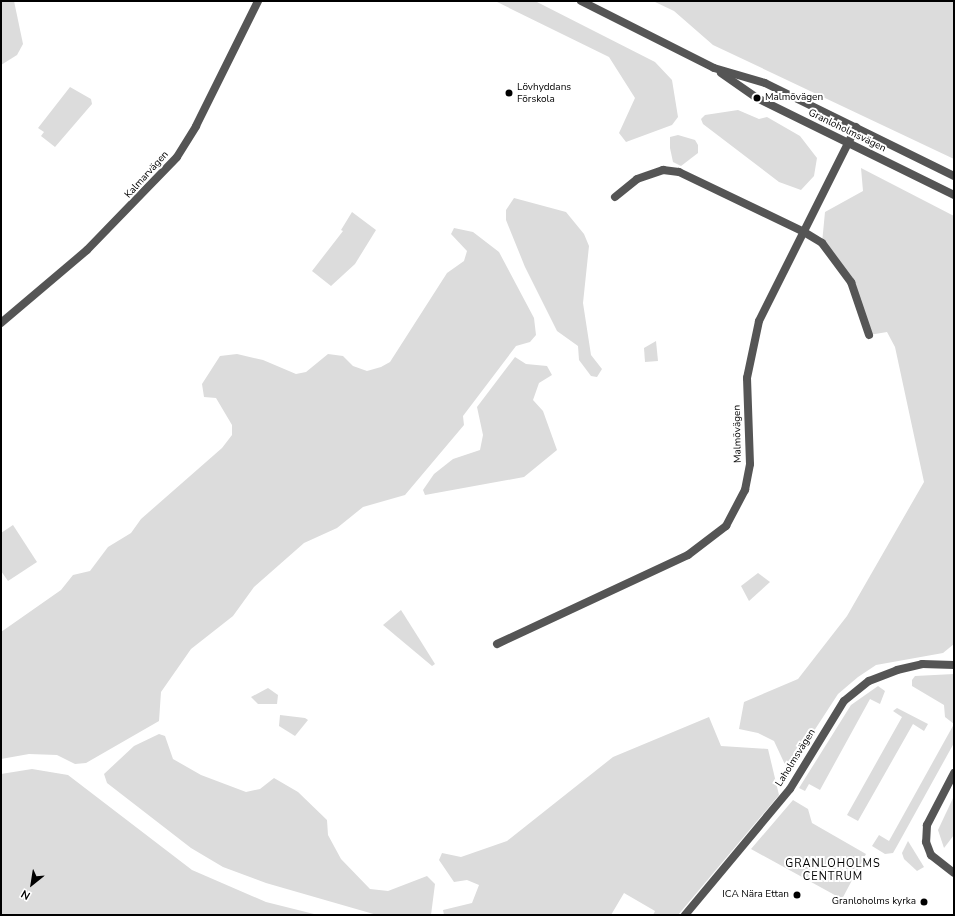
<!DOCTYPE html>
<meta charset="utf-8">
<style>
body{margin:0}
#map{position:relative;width:955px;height:916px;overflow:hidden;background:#fff;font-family:"Nunito Sans",sans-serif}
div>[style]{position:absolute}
.green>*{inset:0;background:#dcdcdc}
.minor>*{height:8px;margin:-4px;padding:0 4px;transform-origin:4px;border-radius:4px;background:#555}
.tertiary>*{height:8px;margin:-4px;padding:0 4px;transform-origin:4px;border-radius:4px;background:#555}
.dots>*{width:11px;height:11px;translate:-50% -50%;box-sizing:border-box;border:2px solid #fff;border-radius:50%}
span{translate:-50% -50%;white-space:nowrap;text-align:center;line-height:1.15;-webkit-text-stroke:4px #fff;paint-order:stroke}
.poi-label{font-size:10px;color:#000}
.left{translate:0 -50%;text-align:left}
.right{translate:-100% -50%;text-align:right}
.street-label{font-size:10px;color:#000}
.neighbourhood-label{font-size:11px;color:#000;letter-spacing:1px}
.frame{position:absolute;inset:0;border:2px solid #000;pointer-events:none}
.north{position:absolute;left:12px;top:864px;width:40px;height:40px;-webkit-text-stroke:3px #fff;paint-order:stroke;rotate:210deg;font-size:11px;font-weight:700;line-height:16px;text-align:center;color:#000}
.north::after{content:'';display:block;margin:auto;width:14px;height:18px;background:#000;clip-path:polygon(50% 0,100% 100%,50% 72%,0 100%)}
</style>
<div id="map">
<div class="green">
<i style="clip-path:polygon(1px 1px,14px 1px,23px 44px,17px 55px,1px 65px)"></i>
<i style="clip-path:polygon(495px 1px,535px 1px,655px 62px,672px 80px,678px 117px,672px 125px,626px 142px,619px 133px,635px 98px,609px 57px)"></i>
<i style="clip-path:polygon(653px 1px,954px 1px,954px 159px,713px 45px,674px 11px)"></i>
<i style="clip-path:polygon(70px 87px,91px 99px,92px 104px,55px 147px,41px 136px,44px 132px,38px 128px)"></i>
<i style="clip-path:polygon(738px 110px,759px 119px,767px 117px,800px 136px,817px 158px,814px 176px,801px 190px,779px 182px,703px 124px,701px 119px,705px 115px)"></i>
<i style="clip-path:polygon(678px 135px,695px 140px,698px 145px,698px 153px,681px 166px,673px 162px,670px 148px,670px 137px)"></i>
<i style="clip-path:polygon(861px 168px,954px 216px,954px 644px,943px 653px,876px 665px,858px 677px,838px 694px,788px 771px,774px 741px,758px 733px,739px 729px,744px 702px,798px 679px,847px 616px,924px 482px,895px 347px,887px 332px,869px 335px,857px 295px,822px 243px,825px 212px,863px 191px)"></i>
<i style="clip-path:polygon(514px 198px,566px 212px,584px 234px,589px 246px,583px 303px,591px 355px,602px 369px,597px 377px,591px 376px,579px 360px,578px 346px,557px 331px,525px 267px,506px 220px,506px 210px)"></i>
<i style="clip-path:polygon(352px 212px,376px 230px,355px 264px,331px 286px,312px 271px,343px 231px,341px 230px)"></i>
<i style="clip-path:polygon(454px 228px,473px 232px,499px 252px,534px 318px,536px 335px,530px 342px,516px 346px,463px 416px,464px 425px,405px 495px,363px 507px,337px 528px,304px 543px,254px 587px,233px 616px,191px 649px,161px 692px,159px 721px,86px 763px,75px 764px,57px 755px,29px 754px,1px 759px,1px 632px,61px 590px,73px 575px,90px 571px,108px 547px,131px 533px,141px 519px,222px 448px,232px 435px,232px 425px,216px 398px,204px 397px,202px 384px,220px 356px,237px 354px,263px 360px,296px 374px,306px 372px,328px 354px,343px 356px,353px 366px,367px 371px,381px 367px,390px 362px,447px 273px,464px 261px,467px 251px,451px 234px)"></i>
<i style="clip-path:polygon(656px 341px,658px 361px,645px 362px,644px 348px)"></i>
<i style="clip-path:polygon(515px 357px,526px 364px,547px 366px,552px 375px,539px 383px,533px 400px,543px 411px,557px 450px,524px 477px,425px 495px,423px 490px,434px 474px,453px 459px,480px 450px,483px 435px,477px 407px)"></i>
<i style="clip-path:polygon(13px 525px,37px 562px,8px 581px,1px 571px,1px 533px)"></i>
<i style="clip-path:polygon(758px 573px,770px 582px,749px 601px,741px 586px)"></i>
<i style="clip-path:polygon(401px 610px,420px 640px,435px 664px,432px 666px,383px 625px)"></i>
<i style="clip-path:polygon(954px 674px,954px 743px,897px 846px,893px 853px,885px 854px,872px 846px,879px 835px,889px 841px,954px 724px,945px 717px,944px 705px,912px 686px,912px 680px,915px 676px)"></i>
<i style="clip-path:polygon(878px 686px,885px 691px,880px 704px,870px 699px,820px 790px,809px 784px,805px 791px,799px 788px,851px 705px)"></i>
<i style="clip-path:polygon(268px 688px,278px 695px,277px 704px,258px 704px,251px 697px)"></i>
<i style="clip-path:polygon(897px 708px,928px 724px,924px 731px,913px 724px,858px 821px,847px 815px,902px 717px,893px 711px)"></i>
<i style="clip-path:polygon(280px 715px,305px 718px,308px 720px,295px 736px,279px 726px)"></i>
<i style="clip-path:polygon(709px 717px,721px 746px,768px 749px,779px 795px,678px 915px,653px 915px,655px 911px,624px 893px,611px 915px,444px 915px,443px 910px,472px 903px,479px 885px,467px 880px,454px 882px,439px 860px,442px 853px,461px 857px,507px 841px,613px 757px)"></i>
<i style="clip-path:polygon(159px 734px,165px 736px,173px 759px,201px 775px,246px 792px,260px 789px,274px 778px,298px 792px,327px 820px,328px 835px,341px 859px,370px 889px,388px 891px,427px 876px,435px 884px,431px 915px,377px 915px,266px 883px,223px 867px,191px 848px,107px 783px,104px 774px,134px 746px)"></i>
<i style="clip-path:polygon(32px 769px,68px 775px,192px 870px,266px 902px,318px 915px,1px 915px,1px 774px)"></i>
<i style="clip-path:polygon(954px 796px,954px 835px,944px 848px,938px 830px)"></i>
<i style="clip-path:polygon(793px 800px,808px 809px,812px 823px,866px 854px,842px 899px,751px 849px)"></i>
<i style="clip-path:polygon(908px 841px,924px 867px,917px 871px,904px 859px,902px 853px)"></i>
</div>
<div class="minor">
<i style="left:615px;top:197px;width:28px;rotate:-39deg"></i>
<i style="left:637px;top:179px;width:28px;rotate:-19deg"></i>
<i style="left:663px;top:170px;width:16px;rotate:7deg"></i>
<i style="left:679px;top:172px;width:139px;rotate:25.6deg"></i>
<i style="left:804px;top:232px;width:21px;rotate:31deg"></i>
<i style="left:822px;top:243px;width:49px;rotate:53.4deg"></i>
<i style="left:851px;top:282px;width:56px;rotate:71.2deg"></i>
<i style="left:1px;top:323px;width:113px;rotate:-40.3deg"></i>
<i style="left:87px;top:250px;width:129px;rotate:-45.9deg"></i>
<i style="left:177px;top:157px;width:36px;rotate:-58deg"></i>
<i style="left:196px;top:126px;width:140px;rotate:-63.6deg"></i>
<i style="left:497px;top:644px;width:211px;rotate:-25deg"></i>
<i style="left:688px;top:555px;width:48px;rotate:-37.3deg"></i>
<i style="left:726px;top:526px;width:41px;rotate:-62.2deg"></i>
<i style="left:745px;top:490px;width:26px;rotate:-79deg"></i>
<i style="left:750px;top:464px;width:86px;rotate:-92deg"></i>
<i style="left:747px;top:378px;width:58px;rotate:-78.1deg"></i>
<i style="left:759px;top:321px;width:217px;rotate:-63.4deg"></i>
<i style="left:954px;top:773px;width:59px;rotate:117.4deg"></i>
<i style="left:927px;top:825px;width:17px;rotate:93deg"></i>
<i style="left:926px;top:842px;width:14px;rotate:69deg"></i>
<i style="left:931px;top:855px;width:29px;rotate:38deg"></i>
<i style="left:685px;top:915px;width:164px;rotate:-50.2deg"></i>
<i style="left:790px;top:789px;width:103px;rotate:-58.5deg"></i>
<i style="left:844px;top:701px;width:32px;rotate:-39deg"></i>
<i style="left:869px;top:681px;width:30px;rotate:-21deg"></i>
<i style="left:897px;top:670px;width:26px;rotate:-13deg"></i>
<i style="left:922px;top:664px;width:32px;rotate:2deg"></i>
</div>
<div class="tertiary">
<i style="left:581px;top:1px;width:149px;rotate:26.7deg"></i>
<i style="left:714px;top:68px;width:53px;rotate:16.4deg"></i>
<i style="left:765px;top:83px;width:211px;rotate:26.2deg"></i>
<i style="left:721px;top:73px;width:44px;rotate:34.8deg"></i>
<i style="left:757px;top:98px;width:220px;rotate:26.2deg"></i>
</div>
<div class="dots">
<i style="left:509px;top:93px;background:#000"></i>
<i style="left:757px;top:98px;background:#000"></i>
<i style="left:797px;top:895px;background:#000"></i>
<i style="left:924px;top:902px;background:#000"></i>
</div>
<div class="poi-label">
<span class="left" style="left:517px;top:93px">Lövhyddans<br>Förskola</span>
<span class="left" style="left:765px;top:98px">Malmövägen</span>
<span class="right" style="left:789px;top:895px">ICA Nära Ettan</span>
<span class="right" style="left:916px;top:902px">Granloholms kyrka</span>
</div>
<div class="street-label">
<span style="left:847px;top:131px;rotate:26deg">Granloholmsvägen</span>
<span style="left:147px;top:175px;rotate:-48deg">Kalmarvägen</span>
<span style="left:738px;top:434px;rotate:-91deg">Malmövägen</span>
<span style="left:796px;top:758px;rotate:-58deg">Laholmsvägen</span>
</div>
<div class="neighbourhood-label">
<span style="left:833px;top:871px">GRANLOHOLMS<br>CENTRUM</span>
</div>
<div class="frame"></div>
<div class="north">N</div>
</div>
